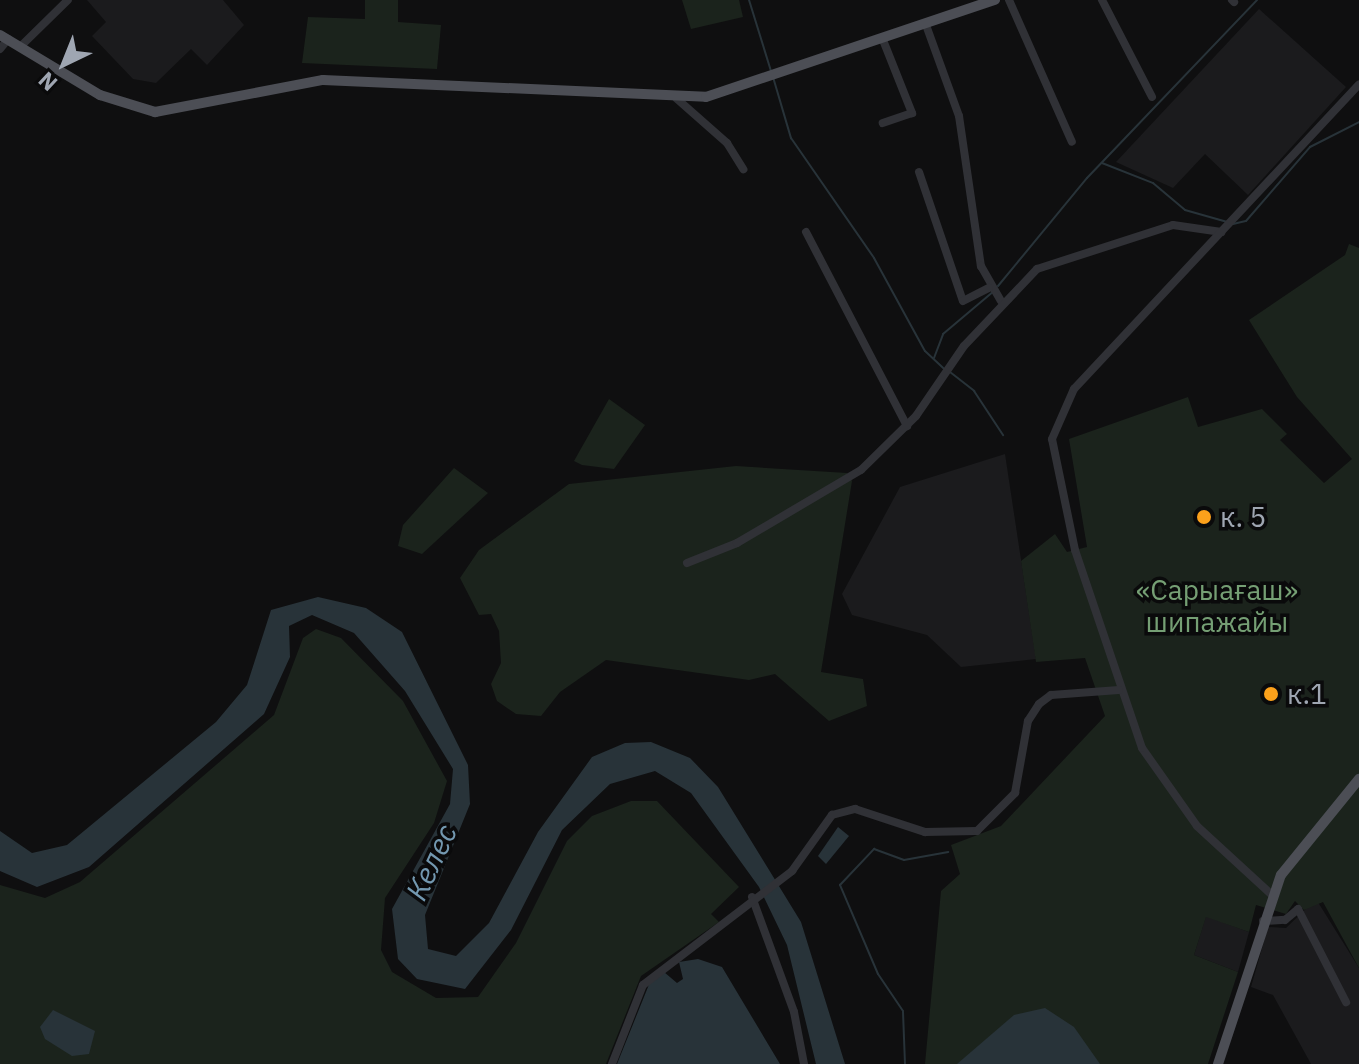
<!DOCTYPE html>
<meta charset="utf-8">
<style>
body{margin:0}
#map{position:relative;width:1359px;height:1064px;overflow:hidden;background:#0f0f10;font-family:"IBM Plex Sans",sans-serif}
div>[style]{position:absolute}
.built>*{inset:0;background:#1b1b1d}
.green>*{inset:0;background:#1b231c}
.water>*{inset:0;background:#283339}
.stream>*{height:2px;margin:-1px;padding:0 1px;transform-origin:1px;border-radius:1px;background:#283339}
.minor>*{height:8px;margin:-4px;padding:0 4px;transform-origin:4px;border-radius:4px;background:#303136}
.major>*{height:10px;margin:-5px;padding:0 5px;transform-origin:5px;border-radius:5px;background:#4c4e55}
.dots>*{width:22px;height:22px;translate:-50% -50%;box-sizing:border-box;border:4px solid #0a0a0b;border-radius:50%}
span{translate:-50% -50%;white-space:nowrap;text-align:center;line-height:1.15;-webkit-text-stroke:7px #0a0a0b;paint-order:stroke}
.poi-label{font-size:28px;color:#9fa6b2}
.left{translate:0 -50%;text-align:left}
.park-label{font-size:28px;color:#759f74}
.water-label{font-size:30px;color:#7398b0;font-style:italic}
.north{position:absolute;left:24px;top:24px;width:80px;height:80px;-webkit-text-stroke:6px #0a0a0b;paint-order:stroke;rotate:223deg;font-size:22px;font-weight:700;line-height:32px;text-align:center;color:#9fa6b2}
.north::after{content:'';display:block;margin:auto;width:28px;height:36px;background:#9fa6b2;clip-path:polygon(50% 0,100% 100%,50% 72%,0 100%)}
</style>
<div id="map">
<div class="built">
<i style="clip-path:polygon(87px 0,223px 0,244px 25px,207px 65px,191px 49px,156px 83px,133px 79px,92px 36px,106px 22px)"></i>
<i style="clip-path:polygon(1259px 9px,1346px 87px,1248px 195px,1205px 154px,1173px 188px,1116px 162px)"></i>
<i style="clip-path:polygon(1005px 454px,1036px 659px,961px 667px,927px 635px,852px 615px,842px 594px,900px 487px)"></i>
<i style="clip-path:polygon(1316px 899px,1359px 968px,1359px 1064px,1311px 1064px,1273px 995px,1251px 987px,1268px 927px,1286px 928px)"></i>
<i style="clip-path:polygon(1206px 916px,1249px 932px,1238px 972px,1194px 955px)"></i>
</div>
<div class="green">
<i style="clip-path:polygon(365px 0,398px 0,398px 22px,441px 25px,437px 69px,302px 63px,308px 17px,365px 19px)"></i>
<i style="clip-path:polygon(682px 0,739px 0,743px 17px,691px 29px)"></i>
<i style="clip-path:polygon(1349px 244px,1359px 248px,1359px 968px,1323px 902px,1304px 910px,1295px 901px,1286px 914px,1256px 905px,1249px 932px,1206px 917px,1194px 955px,1238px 972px,1208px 1064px,925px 1064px,941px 891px,960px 874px,951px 845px,1001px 826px,1105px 716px,1085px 658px,1036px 662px,1021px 561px,1055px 534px,1067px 552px,1087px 547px,1069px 439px,1188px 397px,1198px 427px,1262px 409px,1287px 434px,1280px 440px,1324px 483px,1352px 459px,1297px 397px,1249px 320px,1345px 255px)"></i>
<i style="clip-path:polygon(609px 399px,645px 425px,614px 469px,582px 465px,574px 461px)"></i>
<i style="clip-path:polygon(736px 466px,847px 473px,852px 481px,821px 672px,863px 679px,867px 706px,829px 721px,775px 674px,749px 680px,606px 660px,560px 692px,541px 716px,516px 714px,497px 701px,491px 684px,501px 663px,499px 631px,491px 614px,479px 615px,460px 578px,479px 550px,569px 484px)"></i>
<i style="clip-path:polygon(454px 468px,488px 493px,422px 554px,398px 546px,403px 525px)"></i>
<i style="clip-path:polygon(316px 629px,341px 638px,403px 701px,447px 781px,434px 823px,385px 898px,381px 950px,392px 972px,436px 998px,478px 997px,516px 943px,567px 841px,592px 816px,631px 801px,657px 801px,739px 887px,711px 914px,719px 922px,641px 976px,606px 1064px,0 1064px,0 885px,45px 898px,80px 882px,274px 715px,303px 638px)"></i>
</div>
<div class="water">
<i style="clip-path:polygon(318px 597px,366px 608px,402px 632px,468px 765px,470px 804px,425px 915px,428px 949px,456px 956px,489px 923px,538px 832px,592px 757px,625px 743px,651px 742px,690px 758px,718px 787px,801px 922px,845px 1064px,816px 1064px,787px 945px,759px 887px,691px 793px,655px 771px,610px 784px,562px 830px,511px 930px,465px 989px,417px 979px,398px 959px,392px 909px,450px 804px,453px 769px,405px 691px,354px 633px,312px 615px,289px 626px,290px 657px,264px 714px,89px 867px,37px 887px,0 871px,0 831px,32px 853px,67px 845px,216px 722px,247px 685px,271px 610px)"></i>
<i style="clip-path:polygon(838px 827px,849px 836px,826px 864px,818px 856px)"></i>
<i style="clip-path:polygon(698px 959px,722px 967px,780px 1064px,617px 1064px,650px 982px,664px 972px,677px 983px,683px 979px,679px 962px)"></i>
<i style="clip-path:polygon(1045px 1008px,1074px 1027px,1100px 1064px,957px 1064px,1014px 1015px)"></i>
<i style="clip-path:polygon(53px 1010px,95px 1031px,89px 1054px,72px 1056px,45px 1039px,40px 1027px)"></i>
</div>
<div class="stream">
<i style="left:749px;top:0;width:74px;rotate:72.8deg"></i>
<i style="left:773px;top:77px;width:64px;rotate:73.6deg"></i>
<i style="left:791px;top:138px;width:146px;rotate:55.3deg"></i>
<i style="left:874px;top:258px;width:106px;rotate:61.3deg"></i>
<i style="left:925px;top:351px;width:26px;rotate:43deg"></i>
<i style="left:1102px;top:163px;width:55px;rotate:21.4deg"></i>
<i style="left:1153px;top:183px;width:42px;rotate:40.2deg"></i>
<i style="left:1185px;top:210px;width:44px;rotate:15.9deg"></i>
<i style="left:1233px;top:224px;width:13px;rotate:-13deg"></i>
<i style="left:1246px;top:221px;width:98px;rotate:-49.1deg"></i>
<i style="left:1310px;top:147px;width:55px;rotate:-27deg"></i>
<i style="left:998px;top:286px;width:140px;rotate:-50.5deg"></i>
<i style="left:1087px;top:178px;width:246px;rotate:-46.3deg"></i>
<i style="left:934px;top:358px;width:26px;rotate:-69deg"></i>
<i style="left:943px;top:334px;width:67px;rotate:-40.1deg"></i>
<i style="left:950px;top:372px;width:31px;rotate:38deg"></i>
<i style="left:974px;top:391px;width:53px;rotate:56.6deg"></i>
<i style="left:905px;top:1064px;width:53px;rotate:-92.2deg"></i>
<i style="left:903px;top:1011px;width:45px;rotate:-124deg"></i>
<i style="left:878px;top:974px;width:97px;rotate:-113.1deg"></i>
<i style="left:840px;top:885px;width:50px;rotate:-46.6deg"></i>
<i style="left:874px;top:849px;width:32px;rotate:20deg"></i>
<i style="left:904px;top:860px;width:45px;rotate:-10.3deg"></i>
</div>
<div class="minor">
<i style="left:1009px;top:0;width:155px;rotate:66.1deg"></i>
<i style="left:1102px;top:0;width:109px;rotate:62.7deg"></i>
<i style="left:1232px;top:0;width:3px;rotate:45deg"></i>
<i style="left:926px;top:25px;width:97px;rotate:70.1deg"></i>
<i style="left:959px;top:116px;width:152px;rotate:81.7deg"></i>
<i style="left:981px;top:266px;width:40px;rotate:60.3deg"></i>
<i style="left:883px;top:40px;width:79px;rotate:68.3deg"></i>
<i style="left:912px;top:113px;width:31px;rotate:161deg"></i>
<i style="left:22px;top:45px;width:64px;rotate:-44.4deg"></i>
<i style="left:0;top:49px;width:13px;rotate:-51deg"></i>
<i style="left:676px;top:98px;width:68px;rotate:41.4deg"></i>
<i style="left:727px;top:143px;width:31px;rotate:58deg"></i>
<i style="left:919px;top:172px;width:136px;rotate:71.2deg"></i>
<i style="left:963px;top:301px;width:29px;rotate:-27deg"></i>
<i style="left:806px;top:232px;width:219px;rotate:62.5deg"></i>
<i style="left:687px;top:563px;width:54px;rotate:-21.8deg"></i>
<i style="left:737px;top:543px;width:144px;rotate:-30.5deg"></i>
<i style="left:861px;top:470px;width:77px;rotate:-44.5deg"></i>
<i style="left:916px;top:416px;width:85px;rotate:-55.6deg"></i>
<i style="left:964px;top:346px;width:106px;rotate:-46.5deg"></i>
<i style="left:1037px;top:269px;width:143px;rotate:-17.9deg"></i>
<i style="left:1173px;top:225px;width:49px;rotate:8.3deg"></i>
<i style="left:1272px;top:895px;width:102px;rotate:-137.4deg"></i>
<i style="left:1197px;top:826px;width:95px;rotate:-125.2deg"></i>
<i style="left:1142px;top:748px;width:209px;rotate:-108.7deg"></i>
<i style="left:1075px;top:550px;width:113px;rotate:-101.7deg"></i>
<i style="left:1052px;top:439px;width:55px;rotate:-66.3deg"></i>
<i style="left:1074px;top:389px;width:417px;rotate:-46.9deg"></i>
<i style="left:752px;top:897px;width:122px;rotate:69.9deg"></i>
<i style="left:794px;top:1012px;width:53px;rotate:79.1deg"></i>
<i style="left:1263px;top:921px;width:22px;rotate:-3deg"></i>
<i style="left:1285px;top:920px;width:17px;rotate:-40deg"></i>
<i style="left:1298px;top:909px;width:105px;rotate:62.7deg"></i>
<i style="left:612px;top:1064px;width:85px;rotate:-68.6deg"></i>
<i style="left:643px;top:985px;width:188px;rotate:-37.4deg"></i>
<i style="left:792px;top:871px;width:69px;rotate:-54.5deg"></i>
<i style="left:832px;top:815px;width:24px;rotate:-15deg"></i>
<i style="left:855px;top:809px;width:74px;rotate:18.2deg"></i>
<i style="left:925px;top:832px;width:52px;rotate:-1.1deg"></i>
<i style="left:977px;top:831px;width:54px;rotate:-45deg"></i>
<i style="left:1015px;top:793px;width:73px;rotate:-79.8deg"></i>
<i style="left:1028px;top:721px;width:20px;rotate:-57deg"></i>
<i style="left:1039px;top:704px;width:15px;rotate:-37deg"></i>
<i style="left:1051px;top:695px;width:68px;rotate:-4.2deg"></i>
</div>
<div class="major">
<i style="left:0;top:35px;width:117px;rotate:31deg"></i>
<i style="left:100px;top:95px;width:58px;rotate:17.2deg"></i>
<i style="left:155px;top:112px;width:171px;rotate:-10.8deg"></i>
<i style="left:323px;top:80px;width:383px;rotate:2.5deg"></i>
<i style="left:706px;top:97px;width:305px;rotate:-18.6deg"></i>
<i style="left:1218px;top:1064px;width:199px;rotate:-71.6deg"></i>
<i style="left:1281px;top:875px;width:124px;rotate:-50.9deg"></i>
</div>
<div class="dots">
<i style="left:1204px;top:517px;background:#fca11b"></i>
<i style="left:1271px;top:694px;background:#fca11b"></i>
</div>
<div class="poi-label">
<span class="left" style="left:1220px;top:517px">к. 5</span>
<span class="left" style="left:1287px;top:694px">к.1</span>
</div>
<div class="park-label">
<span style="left:1217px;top:606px">«Сарыағаш»<br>шипажайы</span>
</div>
<div class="water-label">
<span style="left:431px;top:862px;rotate:-65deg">Келес</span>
</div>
<div class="north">N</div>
</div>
